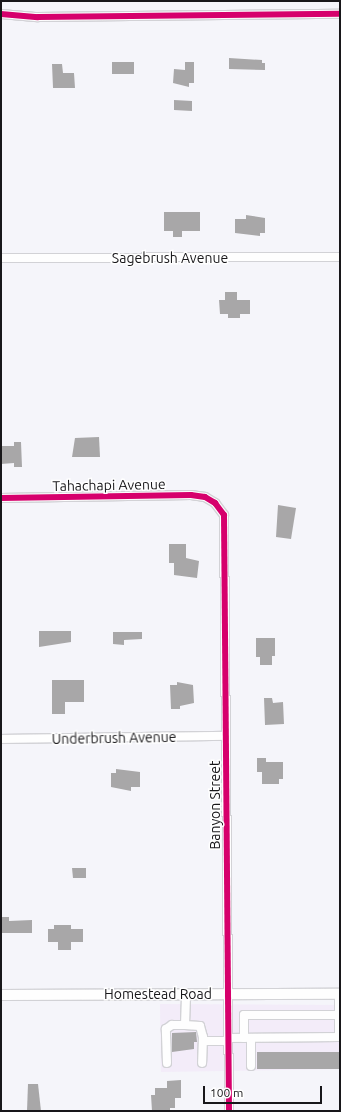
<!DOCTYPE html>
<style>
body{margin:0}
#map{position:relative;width:341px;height:1112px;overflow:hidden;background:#f5f5fa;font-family:Ubuntu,sans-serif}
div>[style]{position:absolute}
.commercial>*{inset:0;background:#f3ecf9}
.building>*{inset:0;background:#a8a7a8}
.roads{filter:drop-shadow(1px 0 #d2d2d6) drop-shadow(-1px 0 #d2d2d6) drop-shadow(0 1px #d2d2d6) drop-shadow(0 -1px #d2d2d6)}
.minor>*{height:8px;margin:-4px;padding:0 4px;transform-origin:4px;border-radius:4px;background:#fefefe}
.major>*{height:10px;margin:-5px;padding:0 5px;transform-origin:5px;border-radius:5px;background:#fefefe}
.cycleway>*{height:6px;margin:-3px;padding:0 3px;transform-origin:3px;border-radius:3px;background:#d6006c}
span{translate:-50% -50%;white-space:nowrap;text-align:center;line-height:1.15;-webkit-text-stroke:3px #fff;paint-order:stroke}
.street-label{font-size:14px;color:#18171a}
.frame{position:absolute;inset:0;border:2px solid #18171a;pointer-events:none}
.scale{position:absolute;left:203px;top:1086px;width:119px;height:18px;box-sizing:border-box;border:2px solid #18171a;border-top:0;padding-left:5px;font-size:12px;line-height:14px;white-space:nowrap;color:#18171a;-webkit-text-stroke:3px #fff;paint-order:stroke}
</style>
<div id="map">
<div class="commercial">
<i style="clip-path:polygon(160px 1004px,340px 1005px,340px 1069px,161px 1072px)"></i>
</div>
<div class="building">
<i style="clip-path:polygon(229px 58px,262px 60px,262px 63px,265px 63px,265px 70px,229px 69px)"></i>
<i style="clip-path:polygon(112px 62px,134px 62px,134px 74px,112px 74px)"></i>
<i style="clip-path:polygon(185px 62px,194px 62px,194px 83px,189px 83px,189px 87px,173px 83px,174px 69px,185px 70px)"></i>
<i style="clip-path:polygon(52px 64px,62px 64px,63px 73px,74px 73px,75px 88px,53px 88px)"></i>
<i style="clip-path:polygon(174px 100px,192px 101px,192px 111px,174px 110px)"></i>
<i style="clip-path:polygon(164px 212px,200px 212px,200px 231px,182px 231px,182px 237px,173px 237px,173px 231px,164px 231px)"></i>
<i style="clip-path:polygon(246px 215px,265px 218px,265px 233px,260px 233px,260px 236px,235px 233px,235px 219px,246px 219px)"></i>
<i style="clip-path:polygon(225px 292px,237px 292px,237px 300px,250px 300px,250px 314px,240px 314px,240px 318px,228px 318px,228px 314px,220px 314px,219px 300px,225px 300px)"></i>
<i style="clip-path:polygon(99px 437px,100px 457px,72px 457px,75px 438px)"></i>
<i style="clip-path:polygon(14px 442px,21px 442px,22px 467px,14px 467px,14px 463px,1px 464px,1px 446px,14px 446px)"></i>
<i style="clip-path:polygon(278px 505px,296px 508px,291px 539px,276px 537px)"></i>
<i style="clip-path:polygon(169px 544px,186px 544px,186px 558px,199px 561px,197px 578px,174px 575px,174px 563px,169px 563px)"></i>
<i style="clip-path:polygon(39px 631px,71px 631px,71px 642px,39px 647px)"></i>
<i style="clip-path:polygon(113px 632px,142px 632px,142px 639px,124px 640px,124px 645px,113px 644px)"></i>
<i style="clip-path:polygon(256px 638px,275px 638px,275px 656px,272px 656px,272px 665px,260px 665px,260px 657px,256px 657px)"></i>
<i style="clip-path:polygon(52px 680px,84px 680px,84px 702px,65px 702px,65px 714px,52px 714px)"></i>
<i style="clip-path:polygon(177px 682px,193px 685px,194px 703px,180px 706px,180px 709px,171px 709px,170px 685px,177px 685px)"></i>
<i style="clip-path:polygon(264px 698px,272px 698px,273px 703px,283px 702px,284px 724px,265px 725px)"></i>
<i style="clip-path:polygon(257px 758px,266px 758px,266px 762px,283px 762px,283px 779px,279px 779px,279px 784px,262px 784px,262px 772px,257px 772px)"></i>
<i style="clip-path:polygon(116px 769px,140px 772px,140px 787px,131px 787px,131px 791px,111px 787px,111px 773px,116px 773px)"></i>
<i style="clip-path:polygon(72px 868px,86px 868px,86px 878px,73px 878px)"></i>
<i style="clip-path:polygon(1px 917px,9px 917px,9px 921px,32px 920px,32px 933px,1px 933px)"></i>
<i style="clip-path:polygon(54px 925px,71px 925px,71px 929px,83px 929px,83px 942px,71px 942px,71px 950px,58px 950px,58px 942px,48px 942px,48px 929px,54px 929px)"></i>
<i style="clip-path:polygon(196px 1032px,197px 1042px,194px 1042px,194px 1049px,172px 1052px,172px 1033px)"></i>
<i style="clip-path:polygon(257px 1052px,339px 1052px,339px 1069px,257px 1069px)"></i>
<i style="clip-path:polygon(181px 1080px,181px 1098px,175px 1098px,175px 1108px,170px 1108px,170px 1111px,152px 1111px,151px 1095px,155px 1095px,155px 1088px,167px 1088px,167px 1081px)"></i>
<i style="clip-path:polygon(28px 1084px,38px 1084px,41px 1111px,27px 1111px)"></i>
</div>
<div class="roads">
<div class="minor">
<i style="left:1px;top:14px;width:37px;rotate:5deg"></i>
<i style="left:38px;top:17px;width:302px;rotate:-0.6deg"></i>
<i style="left:1px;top:258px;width:339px;rotate:-0.2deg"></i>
<i style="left:1px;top:498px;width:190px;rotate:-0.9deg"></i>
<i style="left:191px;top:495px;width:14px;rotate:8deg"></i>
<i style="left:205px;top:497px;width:12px;rotate:31deg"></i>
<i style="left:215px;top:503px;width:15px;rotate:53deg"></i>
<i style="left:224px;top:515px;width:596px;rotate:89.52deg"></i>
<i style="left:1px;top:739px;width:225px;rotate:-0.8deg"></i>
<i style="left:185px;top:1025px;width:15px;rotate:4deg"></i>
<i style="left:200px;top:1026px;width:11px;rotate:75deg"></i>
<i style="left:203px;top:1037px;width:26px;rotate:92deg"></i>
<i style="left:228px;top:1038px;width:111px;rotate:-0.5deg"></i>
<i style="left:339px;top:1037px;width:43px;rotate:-90deg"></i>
<i style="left:244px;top:1038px;width:23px;rotate:-90deg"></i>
<i style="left:244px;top:1015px;width:95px"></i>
<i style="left:251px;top:1038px;width:28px;rotate:90deg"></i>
<i style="left:203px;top:1041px;width:25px"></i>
<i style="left:167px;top:1063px;width:34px;rotate:-92deg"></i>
<i style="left:166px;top:1029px;width:7px;rotate:-34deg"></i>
<i style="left:172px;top:1025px;width:13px"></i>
<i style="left:185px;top:1025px;width:31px;rotate:-88deg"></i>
</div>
<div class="major">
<i style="left:1px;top:995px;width:339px;rotate:-0.2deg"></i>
</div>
</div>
<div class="cycleway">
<i style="left:1px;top:14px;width:37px;rotate:5deg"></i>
<i style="left:38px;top:17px;width:302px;rotate:-0.6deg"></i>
<i style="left:1px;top:498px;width:190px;rotate:-0.9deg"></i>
<i style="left:191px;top:495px;width:14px;rotate:8deg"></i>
<i style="left:205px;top:497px;width:12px;rotate:31deg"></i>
<i style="left:215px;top:503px;width:15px;rotate:53deg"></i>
<i style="left:224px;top:515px;width:596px;rotate:89.52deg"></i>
</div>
<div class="street-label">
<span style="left:170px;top:258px">Sagebrush Avenue</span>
<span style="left:109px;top:485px;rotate:-1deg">Tahachapi Avenue</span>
<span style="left:114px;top:738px;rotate:-1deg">Underbrush Avenue</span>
<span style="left:215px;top:805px;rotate:-90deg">Banyon Street</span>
<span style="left:158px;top:994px">Homestead Road</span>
</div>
<div class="frame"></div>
<div class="scale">100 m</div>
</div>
